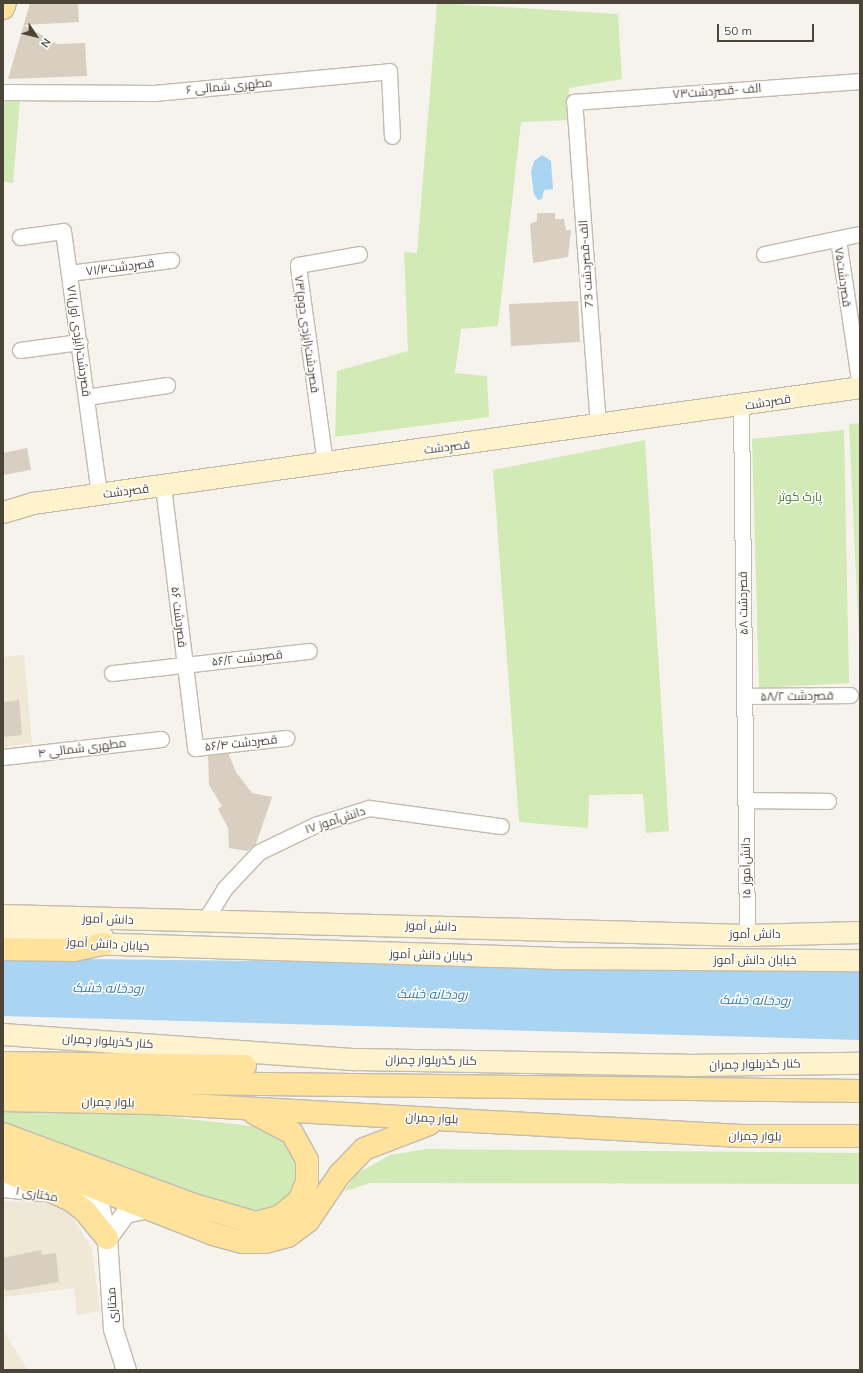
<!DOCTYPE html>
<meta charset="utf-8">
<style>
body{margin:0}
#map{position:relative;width:863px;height:1373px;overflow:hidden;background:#f6f3ec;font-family:Mulish,Cairo,sans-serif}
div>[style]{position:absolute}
.education>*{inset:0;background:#efe8d6}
.green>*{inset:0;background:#d2eab5}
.water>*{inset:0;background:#a9d4f2}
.building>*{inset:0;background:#d8cfc1}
.roads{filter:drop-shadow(1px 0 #c2bbae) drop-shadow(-1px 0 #c2bbae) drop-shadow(0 1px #c2bbae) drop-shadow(0 -1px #c2bbae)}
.minor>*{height:15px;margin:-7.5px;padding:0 7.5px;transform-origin:7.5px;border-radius:7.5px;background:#fff}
.tertiary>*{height:19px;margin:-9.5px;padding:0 9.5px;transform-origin:9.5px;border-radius:9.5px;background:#fff}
.secondary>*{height:21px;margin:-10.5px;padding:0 10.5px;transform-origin:10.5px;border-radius:10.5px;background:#fff3cd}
.primary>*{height:22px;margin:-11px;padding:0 11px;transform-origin:11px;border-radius:11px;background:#ffe39c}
span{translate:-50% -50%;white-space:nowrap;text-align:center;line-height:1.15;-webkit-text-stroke:3px #fff;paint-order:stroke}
.street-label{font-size:12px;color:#4b4439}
.park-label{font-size:12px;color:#4a7f2a}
.water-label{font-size:13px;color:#2e7ab2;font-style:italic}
.frame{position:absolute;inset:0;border:4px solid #4b4439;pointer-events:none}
.north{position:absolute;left:16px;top:16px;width:40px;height:40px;-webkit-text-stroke:3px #fff;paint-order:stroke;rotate:125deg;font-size:11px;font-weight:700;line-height:16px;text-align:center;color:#4b4439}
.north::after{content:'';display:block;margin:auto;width:14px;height:18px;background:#4b4439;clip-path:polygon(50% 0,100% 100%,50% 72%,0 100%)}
.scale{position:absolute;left:717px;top:24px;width:97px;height:18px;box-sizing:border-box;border:2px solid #4b4439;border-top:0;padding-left:5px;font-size:12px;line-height:14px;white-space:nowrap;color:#4b4439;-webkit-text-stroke:3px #fff;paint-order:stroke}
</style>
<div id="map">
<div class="education">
<i style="clip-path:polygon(24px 655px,32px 743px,3px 747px,3px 657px)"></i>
<i style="clip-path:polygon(3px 1201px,46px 1202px,60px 1206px,72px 1216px,92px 1249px,100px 1311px,77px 1315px,74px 1288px,3px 1297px)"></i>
<i style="clip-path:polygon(3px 1330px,28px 1370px,3px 1370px)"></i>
</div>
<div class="green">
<i style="clip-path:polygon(437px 3px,618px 14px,622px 79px,569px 88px,569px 120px,521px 122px,498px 326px,461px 329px,455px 373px,487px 376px,489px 417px,335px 437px,337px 371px,408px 351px,404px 252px,417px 253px)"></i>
<i style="clip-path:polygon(3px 97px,20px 99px,13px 183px,3px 182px)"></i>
<i style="clip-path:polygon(860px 423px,860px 660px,849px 424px)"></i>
<i style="clip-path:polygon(844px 430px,849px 683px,759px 688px,752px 439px)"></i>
<i style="clip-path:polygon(645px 440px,669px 831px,646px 833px,643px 794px,589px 795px,588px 828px,519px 822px,493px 470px)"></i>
<i style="clip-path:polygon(3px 1107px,99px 1109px,260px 1127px,281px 1136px,298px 1160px,297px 1182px,283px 1208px,254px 1216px,3px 1124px)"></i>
<i style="clip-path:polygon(426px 1149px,860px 1153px,860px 1184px,370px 1183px,345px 1191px,356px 1174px,390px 1155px)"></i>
</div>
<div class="water">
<i style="clip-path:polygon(542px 155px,551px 161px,553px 189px,544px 190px,542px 199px,538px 200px,534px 194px,531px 172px,534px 161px)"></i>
<i style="clip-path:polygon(3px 958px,860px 968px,860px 1040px,3px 1016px)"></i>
</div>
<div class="building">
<i style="clip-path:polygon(30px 3px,78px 3px,79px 22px,24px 25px,57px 44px,85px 43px,87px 76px,8px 79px)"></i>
<i style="clip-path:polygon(537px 213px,555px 213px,555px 219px,564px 219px,566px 230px,571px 230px,568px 257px,533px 263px,530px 224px,537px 221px)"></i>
<i style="clip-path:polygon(578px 301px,580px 342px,511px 346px,509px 304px)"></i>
<i style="clip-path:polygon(27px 448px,31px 470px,3px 475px,3px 453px)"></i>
<i style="clip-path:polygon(19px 700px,22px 735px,3px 737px,3px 702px)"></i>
<i style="clip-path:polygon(228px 753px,236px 772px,252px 793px,272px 797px,256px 844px,247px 851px,229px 848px,228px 828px,218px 809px,222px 806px,209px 785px,208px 756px)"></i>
<i style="clip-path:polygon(41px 1250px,42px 1255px,56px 1253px,59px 1282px,7px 1291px,3px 1287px,3px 1258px)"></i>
</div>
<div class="roads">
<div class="minor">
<i style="left:3px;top:92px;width:151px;rotate:0.4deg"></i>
<i style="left:154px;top:93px;width:236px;rotate:-5.3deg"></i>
<i style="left:389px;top:71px;width:65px;rotate:87.4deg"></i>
<i style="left:20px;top:237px;width:43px;rotate:-7.9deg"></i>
<i style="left:63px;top:231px;width:265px;rotate:82.2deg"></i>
<i style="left:838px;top:239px;width:150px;rotate:81.5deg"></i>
<i style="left:764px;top:254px;width:98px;rotate:-11.8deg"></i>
<i style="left:69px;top:273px;width:103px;rotate:-7.3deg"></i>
<i style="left:20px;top:350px;width:60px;rotate:-7.7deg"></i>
<i style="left:86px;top:397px;width:82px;rotate:-8.4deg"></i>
<i style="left:741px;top:406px;width:529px;rotate:89.35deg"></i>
<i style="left:598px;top:426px;width:325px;rotate:-94.2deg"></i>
<i style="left:574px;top:102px;width:287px;rotate:-4.2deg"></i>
<i style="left:325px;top:463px;width:200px;rotate:-97.8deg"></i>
<i style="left:298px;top:265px;width:62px;rotate:-10.2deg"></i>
<i style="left:163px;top:486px;width:264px;rotate:83deg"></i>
<i style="left:195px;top:748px;width:92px;rotate:-6.3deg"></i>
<i style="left:112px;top:673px;width:198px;rotate:-6.4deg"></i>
<i style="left:744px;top:696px;width:106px;rotate:-0.5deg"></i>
<i style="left:3px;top:757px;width:159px;rotate:-6.5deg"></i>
<i style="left:745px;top:800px;width:83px;rotate:0.7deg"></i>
<i style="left:205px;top:920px;width:36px;rotate:-58deg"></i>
<i style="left:224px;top:889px;width:51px;rotate:-46.6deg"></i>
<i style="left:259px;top:852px;width:62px;rotate:-25.7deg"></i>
<i style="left:315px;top:825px;width:57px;rotate:-17.5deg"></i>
<i style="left:369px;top:808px;width:133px;rotate:7.8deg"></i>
<i style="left:3px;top:1189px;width:38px;rotate:6deg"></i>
</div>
<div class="tertiary">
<i style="left:81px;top:1182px;width:33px;rotate:55deg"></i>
<i style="left:100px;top:1209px;width:30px;rotate:76deg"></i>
<i style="left:107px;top:1238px;width:91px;rotate:86.2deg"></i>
<i style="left:113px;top:1329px;width:43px;rotate:72.4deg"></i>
<i style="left:107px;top:1238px;width:31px;rotate:-54deg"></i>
<i style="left:125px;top:1213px;width:19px;rotate:-12deg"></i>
</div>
<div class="secondary">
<i style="left:3px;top:512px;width:31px;rotate:-17deg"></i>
<i style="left:33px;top:503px;width:835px;rotate:-7.98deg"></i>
<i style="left:3px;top:915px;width:744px;rotate:1.54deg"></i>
<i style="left:747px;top:935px;width:113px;rotate:-1.5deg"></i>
<i style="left:3px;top:933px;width:99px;rotate:1.7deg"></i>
<i style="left:85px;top:943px;width:468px;rotate:1.8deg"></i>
<i style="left:553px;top:958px;width:307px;rotate:0.4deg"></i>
<i style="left:3px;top:1034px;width:353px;rotate:4.1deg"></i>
<i style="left:355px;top:1059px;width:331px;rotate:1deg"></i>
<i style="left:686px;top:1065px;width:174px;rotate:-0.7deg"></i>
</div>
<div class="primary">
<i style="left:3px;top:8px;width:5px;rotate:-68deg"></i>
<i style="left:3px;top:949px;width:71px;rotate:0.8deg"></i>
<i style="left:74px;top:950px;width:30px;rotate:-12deg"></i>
<i style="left:3px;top:1063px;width:242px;rotate:0.7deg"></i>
<i style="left:3px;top:1081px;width:857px;rotate:0.67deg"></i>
<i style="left:3px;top:1100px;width:149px;rotate:1.2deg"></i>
<i style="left:152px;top:1103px;width:590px;rotate:3.21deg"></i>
<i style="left:741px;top:1136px;width:119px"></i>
<i style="left:3px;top:1134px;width:201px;rotate:20.4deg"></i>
<i style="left:191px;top:1204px;width:68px;rotate:16.3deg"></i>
<i style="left:256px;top:1223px;width:24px;rotate:-15deg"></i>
<i style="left:279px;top:1217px;width:26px;rotate:-39deg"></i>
<i style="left:299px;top:1201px;width:21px;rotate:-67deg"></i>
<i style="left:307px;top:1182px;width:22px;rotate:-90deg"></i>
<i style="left:307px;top:1160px;width:31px;rotate:-119deg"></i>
<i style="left:292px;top:1133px;width:43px;rotate:-152.2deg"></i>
<i style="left:3px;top:1152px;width:225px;rotate:21.3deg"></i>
<i style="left:213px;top:1234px;width:31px;rotate:15deg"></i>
<i style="left:243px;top:1242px;width:22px"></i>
<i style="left:265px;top:1242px;width:24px;rotate:-15deg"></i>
<i style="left:288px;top:1236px;width:25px;rotate:-37deg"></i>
<i style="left:308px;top:1221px;width:57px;rotate:-55.8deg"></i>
<i style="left:340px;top:1174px;width:35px;rotate:-46deg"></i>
<i style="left:364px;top:1149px;width:70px;rotate:-21deg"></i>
<i style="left:3px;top:1170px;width:74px;rotate:23.8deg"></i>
<i style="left:71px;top:1200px;width:18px;rotate:38deg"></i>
<i style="left:85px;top:1211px;width:35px;rotate:51deg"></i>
</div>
</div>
<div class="street-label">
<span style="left:229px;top:86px;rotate:-5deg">۶ مطهری شمالی</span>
<span style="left:717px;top:91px;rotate:-4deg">الف -قصردشت۷۳</span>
<span style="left:586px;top:264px;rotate:-94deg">73 الف-قصردشت</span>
<span style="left:120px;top:267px;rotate:-7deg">قصردشت۷۱/۳</span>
<span style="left:843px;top:277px;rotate:82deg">قصردشت۷۵</span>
<span style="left:307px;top:334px;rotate:82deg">۷۳قصردشت(ایزدی دوم)</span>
<span style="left:79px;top:341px;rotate:82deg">۷۱قصردشت(ایزدی اول)</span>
<span style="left:768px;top:402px;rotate:-9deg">قصردشت</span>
<span style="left:447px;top:447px;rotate:-7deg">قصردشت</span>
<span style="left:126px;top:491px;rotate:-7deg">قصردشت</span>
<span style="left:743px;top:603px;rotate:-91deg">قصردشت ۵۸</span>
<span style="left:179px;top:617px;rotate:83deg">۵۶ قصردشت</span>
<span style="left:247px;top:658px;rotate:-6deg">۵۶/۲ قصردشت</span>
<span style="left:797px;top:696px;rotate:-1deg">۵۸/۲ قصردشت</span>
<span style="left:241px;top:743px;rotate:-6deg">۵۶/۴ قصردشت</span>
<span style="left:82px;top:748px;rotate:-7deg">۴ مطهری شمالی</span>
<span style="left:335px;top:820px;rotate:-18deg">دانش‌آموز ۱۷</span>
<span style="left:746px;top:868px;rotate:-91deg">دانش‌آموز ۱۵</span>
<span style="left:108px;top:919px;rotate:2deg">دانش آموز</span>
<span style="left:431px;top:926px;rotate:2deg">دانش آموز</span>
<span style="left:755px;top:934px">دانش آموز</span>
<span style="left:108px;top:944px;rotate:3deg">خیابان دانش آموز</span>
<span style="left:431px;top:955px;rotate:2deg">خیابان دانش آموز</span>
<span style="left:755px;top:960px">خیابان دانش آموز</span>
<span style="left:108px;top:1041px;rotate:4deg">کنار گذربلوار چمران</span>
<span style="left:431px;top:1060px;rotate:1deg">کنار گذربلوار چمران</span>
<span style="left:755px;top:1064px;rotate:-1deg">کنار گذربلوار چمران</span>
<span style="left:108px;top:1102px;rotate:1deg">بلوار چمران</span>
<span style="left:432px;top:1118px;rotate:3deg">بلوار چمران</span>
<span style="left:755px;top:1136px;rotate:1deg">بلوار چمران</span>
<span style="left:37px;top:1194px;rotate:10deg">۱ مختاری</span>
<span style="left:112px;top:1305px;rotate:-94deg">مختاری</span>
</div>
<div class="park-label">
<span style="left:800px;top:497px">پارک کوثر</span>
</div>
<div class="water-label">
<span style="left:108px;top:988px;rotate:1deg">رودخانه خشک</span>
<span style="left:432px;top:994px;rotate:1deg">رودخانه خشک</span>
<span style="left:755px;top:1000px;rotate:1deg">رودخانه خشک</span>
</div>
<div class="frame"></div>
<div class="north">N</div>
<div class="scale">50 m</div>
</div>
